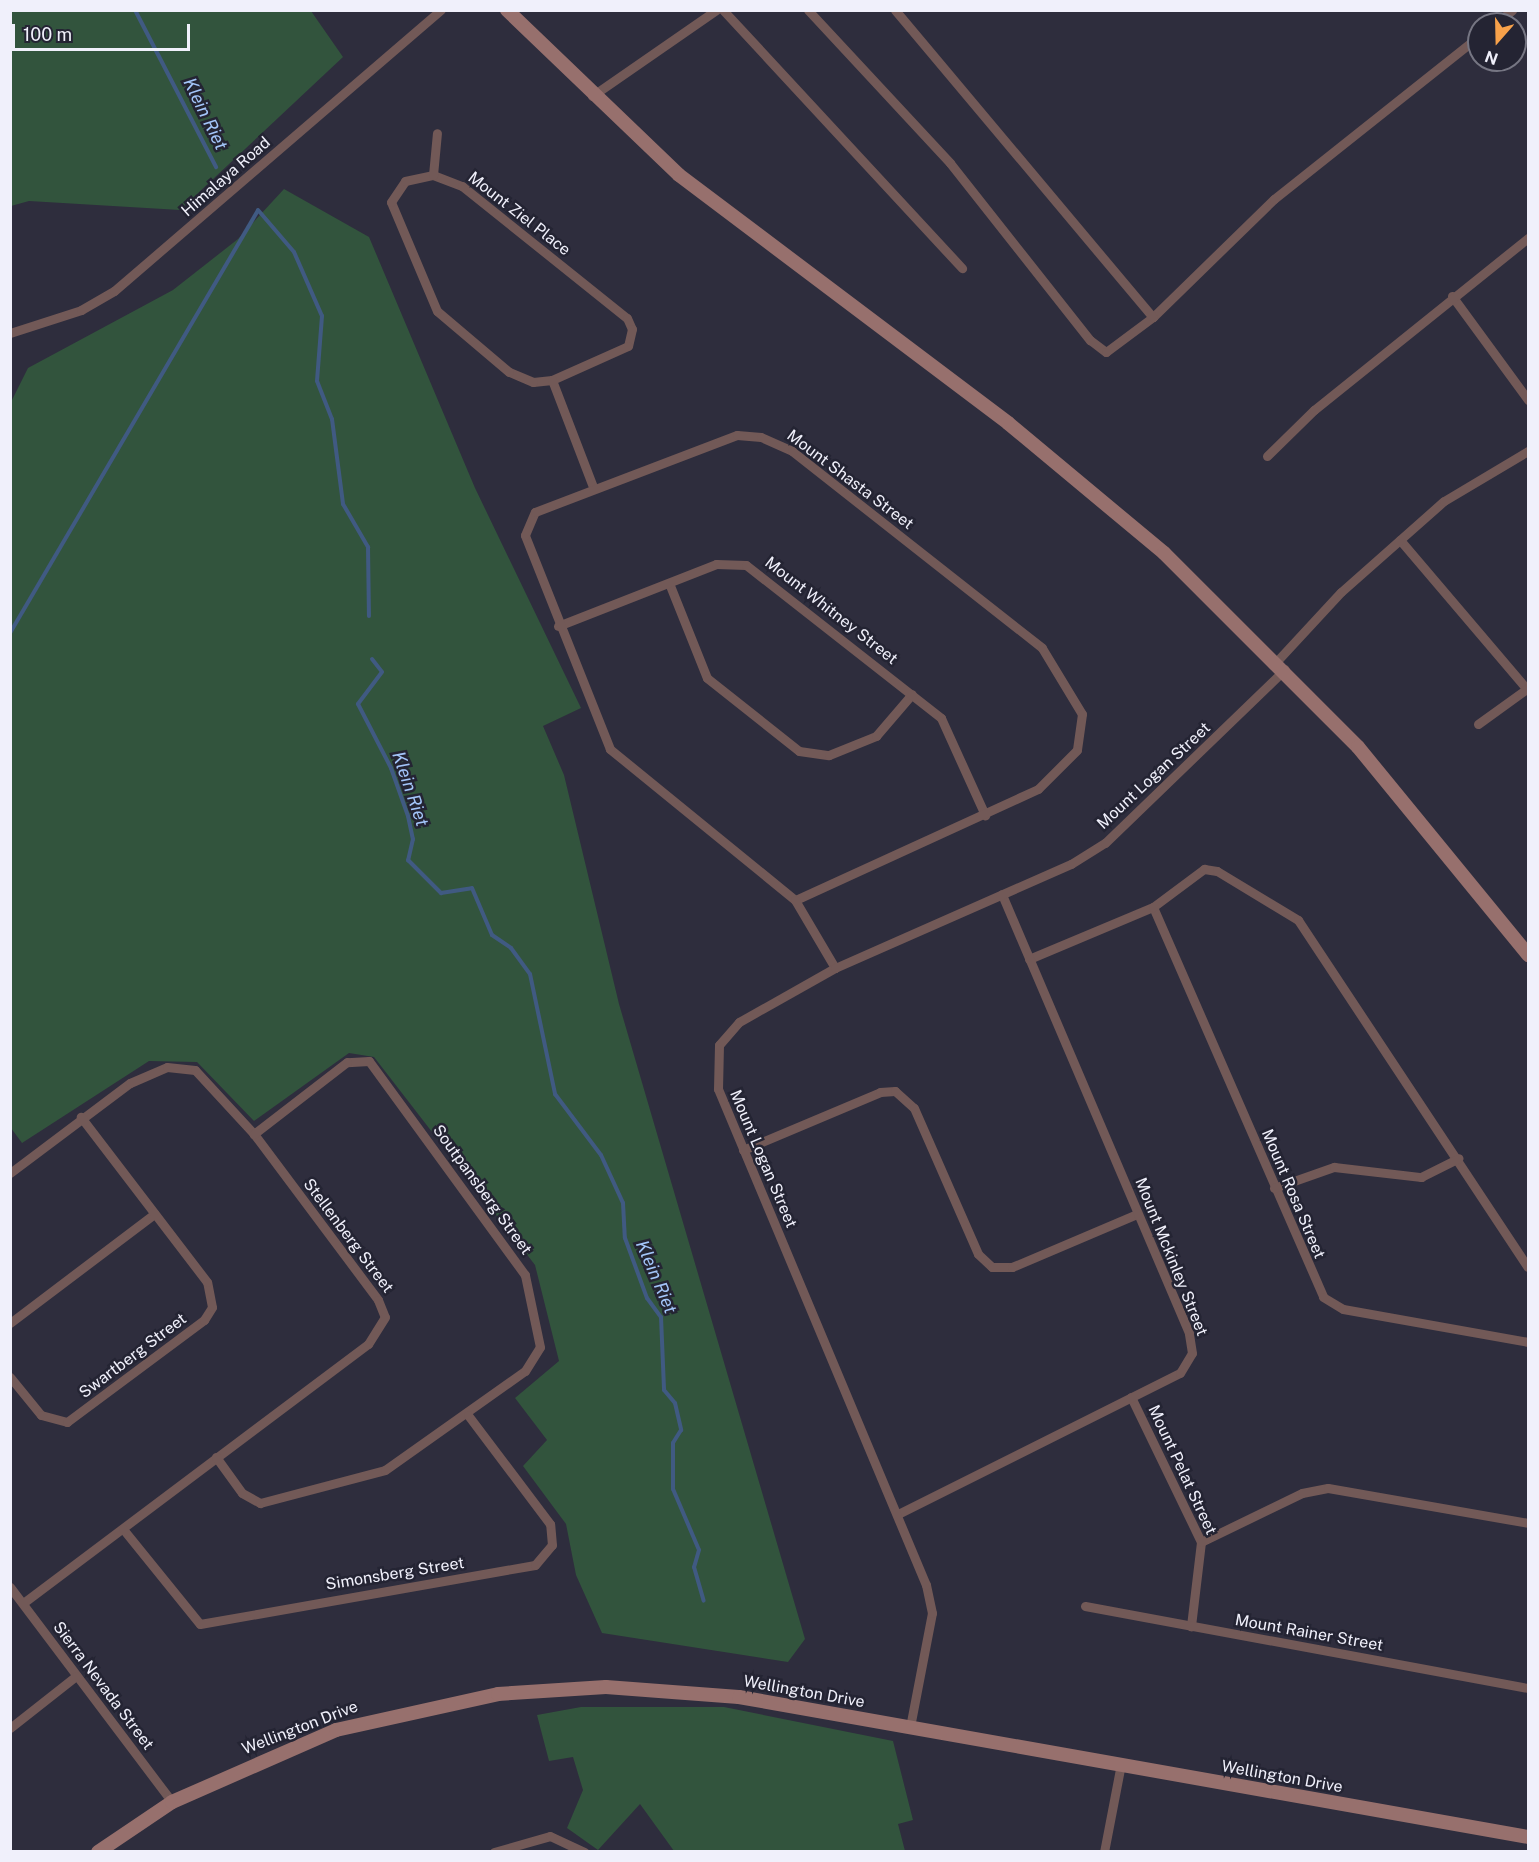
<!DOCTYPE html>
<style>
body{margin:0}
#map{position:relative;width:1539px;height:1862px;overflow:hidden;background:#2e2d3d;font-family:"Public Sans",sans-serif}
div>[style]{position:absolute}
.green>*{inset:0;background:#32543d}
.stream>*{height:4px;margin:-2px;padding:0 2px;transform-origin:2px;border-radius:2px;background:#405a82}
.street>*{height:9px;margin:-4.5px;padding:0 4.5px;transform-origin:4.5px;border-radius:4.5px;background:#725957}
.secondary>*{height:14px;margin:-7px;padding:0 7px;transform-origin:7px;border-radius:7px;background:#97706d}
span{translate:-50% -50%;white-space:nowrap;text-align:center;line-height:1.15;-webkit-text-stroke:5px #242433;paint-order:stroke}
.street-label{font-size:16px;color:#f0f0fb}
.water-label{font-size:18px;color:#a3c5f9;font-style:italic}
.frame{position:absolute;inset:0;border:12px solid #f0f0fb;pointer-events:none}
.north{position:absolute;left:1467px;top:12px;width:60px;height:60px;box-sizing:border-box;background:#242433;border:2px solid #767683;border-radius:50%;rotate:200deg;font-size:16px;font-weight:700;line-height:24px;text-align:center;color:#f0f0fb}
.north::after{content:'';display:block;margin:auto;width:21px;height:27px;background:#f7a14a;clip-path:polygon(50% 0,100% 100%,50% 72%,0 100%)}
.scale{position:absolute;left:12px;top:24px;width:178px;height:27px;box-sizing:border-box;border:3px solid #f0f0fb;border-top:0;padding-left:8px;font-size:18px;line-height:21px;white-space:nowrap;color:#f0f0fb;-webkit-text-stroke:4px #242433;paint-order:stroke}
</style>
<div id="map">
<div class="green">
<i style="clip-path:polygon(10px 11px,311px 11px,343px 57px,180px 210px,29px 201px,11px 206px)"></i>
<i style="clip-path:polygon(284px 189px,369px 237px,475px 488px,581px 708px,543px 726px,564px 775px,619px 1004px,805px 1639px,788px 1662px,602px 1633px,576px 1575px,566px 1524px,523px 1466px,547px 1440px,515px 1398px,559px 1361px,535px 1265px,374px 1057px,349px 1053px,254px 1121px,197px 1062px,149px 1061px,22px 1143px,11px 1128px,11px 402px,28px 368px,173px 290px,238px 239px)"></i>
<i style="clip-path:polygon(581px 1707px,724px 1707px,893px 1741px,913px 1820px,898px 1824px,905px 1851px,674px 1851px,640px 1804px,598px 1850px,567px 1828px,583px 1790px,573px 1757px,549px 1761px,537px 1715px)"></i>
</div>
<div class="stream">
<i style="left:135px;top:10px;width:177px;rotate:62.7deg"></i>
<i style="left:10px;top:633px;width:490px;rotate:-59.6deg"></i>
<i style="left:258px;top:210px;width:55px;rotate:49.4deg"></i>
<i style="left:294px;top:252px;width:70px;rotate:66.4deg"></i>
<i style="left:322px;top:316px;width:65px;rotate:94.4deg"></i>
<i style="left:317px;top:381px;width:41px;rotate:68.5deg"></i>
<i style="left:332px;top:419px;width:86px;rotate:82.6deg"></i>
<i style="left:343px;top:504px;width:50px;rotate:59.8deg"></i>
<i style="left:368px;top:547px;width:69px;rotate:89.2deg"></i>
<i style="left:372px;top:659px;width:16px;rotate:52deg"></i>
<i style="left:382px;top:672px;width:40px;rotate:127deg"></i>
<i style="left:358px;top:704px;width:72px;rotate:62.7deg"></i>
<i style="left:391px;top:768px;width:51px;rotate:70.5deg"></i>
<i style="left:408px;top:816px;width:24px;rotate:78deg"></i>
<i style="left:413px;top:839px;width:22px;rotate:103deg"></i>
<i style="left:408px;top:860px;width:47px;rotate:45deg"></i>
<i style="left:441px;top:893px;width:31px;rotate:-9deg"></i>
<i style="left:472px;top:888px;width:51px;rotate:66.9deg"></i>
<i style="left:492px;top:935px;width:23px;rotate:34deg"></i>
<i style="left:511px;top:948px;width:32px;rotate:54deg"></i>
<i style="left:530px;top:974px;width:123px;rotate:78.2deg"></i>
<i style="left:555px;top:1094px;width:76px;rotate:53deg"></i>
<i style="left:601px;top:1155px;width:53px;rotate:65.4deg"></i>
<i style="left:623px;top:1203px;width:35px;rotate:87deg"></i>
<i style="left:625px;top:1238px;width:64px;rotate:69.9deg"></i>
<i style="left:647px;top:1298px;width:24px;rotate:54deg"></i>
<i style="left:661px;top:1317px;width:73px;rotate:87.6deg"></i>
<i style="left:664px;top:1390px;width:17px;rotate:50deg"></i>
<i style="left:675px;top:1403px;width:28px;rotate:77deg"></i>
<i style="left:681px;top:1430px;width:15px;rotate:122deg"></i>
<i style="left:673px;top:1443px;width:46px;rotate:90deg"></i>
<i style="left:673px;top:1489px;width:66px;rotate:66.9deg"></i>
<i style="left:699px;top:1550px;width:18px;rotate:106deg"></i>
<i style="left:694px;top:1567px;width:35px;rotate:74deg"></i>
</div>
<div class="street">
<i style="left:723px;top:10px;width:352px;rotate:47.2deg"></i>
<i style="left:808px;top:10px;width:209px;rotate:47.1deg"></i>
<i style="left:950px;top:163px;width:226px;rotate:51.7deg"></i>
<i style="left:1090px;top:340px;width:20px;rotate:37deg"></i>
<i style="left:1106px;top:352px;width:59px;rotate:-36.7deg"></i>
<i style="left:1153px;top:317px;width:169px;rotate:-44.3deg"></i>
<i style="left:1274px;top:199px;width:262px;rotate:-38.5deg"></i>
<i style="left:895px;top:10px;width:401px;rotate:50deg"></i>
<i style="left:1495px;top:24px;width:22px;rotate:-39deg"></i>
<i style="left:592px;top:96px;width:151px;rotate:-34.7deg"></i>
<i style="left:433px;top:175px;width:31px;rotate:21deg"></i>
<i style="left:462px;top:186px;width:211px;rotate:38.7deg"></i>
<i style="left:627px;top:318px;width:12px;rotate:66deg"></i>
<i style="left:632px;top:329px;width:17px;rotate:103deg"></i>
<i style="left:628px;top:346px;width:83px;rotate:155.9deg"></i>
<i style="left:552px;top:380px;width:19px;rotate:174deg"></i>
<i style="left:533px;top:382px;width:26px;rotate:-157deg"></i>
<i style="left:509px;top:372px;width:94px;rotate:-139.7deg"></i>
<i style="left:437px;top:311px;width:118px;rotate:-112.9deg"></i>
<i style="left:391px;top:202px;width:25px;rotate:-56deg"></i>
<i style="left:405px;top:181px;width:29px;rotate:-12deg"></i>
<i style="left:433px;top:175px;width:42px;rotate:-84.6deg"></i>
<i style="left:1452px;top:296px;width:129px;rotate:53.8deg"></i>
<i style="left:10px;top:333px;width:75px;rotate:-17.9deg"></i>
<i style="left:81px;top:310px;width:38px;rotate:-30deg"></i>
<i style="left:114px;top:291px;width:431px;rotate:-40.7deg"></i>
<i style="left:552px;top:380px;width:115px;rotate:69deg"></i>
<i style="left:1267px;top:456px;width:66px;rotate:-44.4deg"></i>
<i style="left:1314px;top:410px;width:275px;rotate:-38.8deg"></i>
<i style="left:1400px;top:540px;width:196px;rotate:49.6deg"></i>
<i style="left:669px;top:583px;width:102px;rotate:68.2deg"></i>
<i style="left:707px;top:678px;width:117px;rotate:38.4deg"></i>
<i style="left:799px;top:751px;width:30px;rotate:8deg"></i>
<i style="left:829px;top:755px;width:51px;rotate:-22deg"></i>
<i style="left:876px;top:736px;width:55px;rotate:-49.4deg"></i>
<i style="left:558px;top:626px;width:170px;rotate:-21.4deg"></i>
<i style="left:716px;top:564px;width:30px;rotate:2deg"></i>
<i style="left:746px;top:565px;width:248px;rotate:38.1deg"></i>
<i style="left:941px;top:718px;width:107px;rotate:65.6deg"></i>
<i style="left:1277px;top:661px;width:94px;rotate:-47.2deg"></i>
<i style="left:1341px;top:592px;width:137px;rotate:-41.5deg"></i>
<i style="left:1444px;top:501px;width:98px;rotate:-30.8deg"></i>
<i style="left:1478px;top:724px;width:62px;rotate:-35.8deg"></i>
<i style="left:795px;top:900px;width:239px;rotate:-140.8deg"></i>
<i style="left:610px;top:749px;width:230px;rotate:-111.7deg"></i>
<i style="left:525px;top:535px;width:25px;rotate:-67deg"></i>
<i style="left:535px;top:512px;width:216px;rotate:-20.9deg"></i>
<i style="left:737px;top:435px;width:24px;rotate:5deg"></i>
<i style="left:761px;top:437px;width:34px;rotate:24deg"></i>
<i style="left:792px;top:451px;width:318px;rotate:38.2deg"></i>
<i style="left:1042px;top:648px;width:77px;rotate:58.8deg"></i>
<i style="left:1082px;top:714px;width:36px;rotate:98deg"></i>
<i style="left:1077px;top:750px;width:55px;rotate:135deg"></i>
<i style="left:1038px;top:789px;width:267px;rotate:155.4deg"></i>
<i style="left:795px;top:900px;width:79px;rotate:59.5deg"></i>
<i style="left:1153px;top:907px;width:425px;rotate:66.4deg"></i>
<i style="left:1323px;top:1297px;width:23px;rotate:31deg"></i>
<i style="left:1343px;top:1309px;width:188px;rotate:10.1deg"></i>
<i style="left:1029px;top:959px;width:134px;rotate:-22.8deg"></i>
<i style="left:1153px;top:907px;width:64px;rotate:-36.7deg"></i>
<i style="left:1204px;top:869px;width:13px;rotate:9deg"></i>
<i style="left:1217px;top:871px;width:95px;rotate:31.2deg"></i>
<i style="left:1298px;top:920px;width:416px;rotate:56.5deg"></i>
<i style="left:743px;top:1150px;width:149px;rotate:-22.9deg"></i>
<i style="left:880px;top:1092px;width:15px;rotate:-4deg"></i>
<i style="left:895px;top:1091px;width:25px;rotate:42deg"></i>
<i style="left:914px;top:1108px;width:159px;rotate:66.3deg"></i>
<i style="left:978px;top:1254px;width:19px;rotate:43deg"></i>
<i style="left:992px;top:1267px;width:20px"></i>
<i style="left:1012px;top:1267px;width:136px;rotate:-23deg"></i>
<i style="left:10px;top:1173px;width:150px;rotate:-36.9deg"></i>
<i style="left:130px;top:1083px;width:40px;rotate:-23.4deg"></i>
<i style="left:167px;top:1067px;width:28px;rotate:6deg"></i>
<i style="left:195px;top:1070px;width:87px;rotate:47.3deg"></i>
<i style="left:254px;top:1134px;width:207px;rotate:53.2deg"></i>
<i style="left:378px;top:1300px;width:18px;rotate:68deg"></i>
<i style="left:385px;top:1317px;width:32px;rotate:122deg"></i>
<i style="left:368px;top:1344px;width:431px;rotate:143.1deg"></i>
<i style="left:1274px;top:1188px;width:64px;rotate:-19.3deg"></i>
<i style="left:1334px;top:1167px;width:88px;rotate:6.6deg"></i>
<i style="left:1421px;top:1177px;width:42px;rotate:-26.6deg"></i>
<i style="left:10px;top:1323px;width:181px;rotate:-37.1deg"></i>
<i style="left:10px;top:1377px;width:49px;rotate:50.8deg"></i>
<i style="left:41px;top:1415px;width:27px;rotate:15deg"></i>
<i style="left:67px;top:1422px;width:171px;rotate:-36.7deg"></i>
<i style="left:204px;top:1320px;width:15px;rotate:-58deg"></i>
<i style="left:212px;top:1307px;width:25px;rotate:-101deg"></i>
<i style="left:207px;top:1282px;width:208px;rotate:-127.4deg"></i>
<i style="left:1131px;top:1397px;width:161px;rotate:64.2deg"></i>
<i style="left:1201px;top:1542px;width:85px;rotate:96.8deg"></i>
<i style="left:216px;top:1457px;width:44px;rotate:54.2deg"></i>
<i style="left:242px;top:1493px;width:21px;rotate:29deg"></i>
<i style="left:260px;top:1503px;width:129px;rotate:-14.8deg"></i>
<i style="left:385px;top:1470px;width:171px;rotate:-35.3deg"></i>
<i style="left:525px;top:1371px;width:28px;rotate:-58deg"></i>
<i style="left:540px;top:1347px;width:74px;rotate:-101.8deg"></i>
<i style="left:525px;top:1275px;width:265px;rotate:-126.1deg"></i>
<i style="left:369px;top:1061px;width:22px;rotate:177deg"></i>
<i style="left:347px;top:1062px;width:118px;rotate:142.3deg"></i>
<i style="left:898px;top:1514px;width:315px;rotate:-26.6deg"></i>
<i style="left:1180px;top:1373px;width:23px;rotate:-59deg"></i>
<i style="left:1192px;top:1353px;width:20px;rotate:-99deg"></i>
<i style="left:1189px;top:1333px;width:477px;rotate:-113.1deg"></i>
<i style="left:123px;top:1529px;width:122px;rotate:51deg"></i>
<i style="left:200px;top:1624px;width:340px;rotate:-10deg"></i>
<i style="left:535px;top:1565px;width:26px;rotate:-50deg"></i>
<i style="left:552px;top:1545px;width:21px;rotate:-95deg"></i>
<i style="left:550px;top:1524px;width:136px;rotate:-127deg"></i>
<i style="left:1201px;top:1542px;width:112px;rotate:-25.9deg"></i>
<i style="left:1302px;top:1493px;width:26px;rotate:-11deg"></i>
<i style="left:1328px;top:1488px;width:203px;rotate:9.9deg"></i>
<i style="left:10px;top:1587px;width:269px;rotate:53deg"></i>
<i style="left:1085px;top:1606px;width:451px;rotate:10.5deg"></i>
<i style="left:910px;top:1727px;width:116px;rotate:-79.1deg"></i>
<i style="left:932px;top:1613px;width:29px;rotate:-102deg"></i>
<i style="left:926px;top:1585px;width:538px;rotate:-112.75deg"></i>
<i style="left:718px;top:1089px;width:44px;rotate:-88.7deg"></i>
<i style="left:719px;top:1045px;width:30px;rotate:-49deg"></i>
<i style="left:739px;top:1022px;width:110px;rotate:-29.4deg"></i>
<i style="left:835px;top:968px;width:258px;rotate:-23.8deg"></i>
<i style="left:1071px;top:864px;width:40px;rotate:-32deg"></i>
<i style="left:1105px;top:843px;width:250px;rotate:-44deg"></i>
<i style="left:10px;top:1728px;width:84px;rotate:-38.2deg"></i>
<i style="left:494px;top:1852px;width:58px;rotate:-15.9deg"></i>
<i style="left:550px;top:1836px;width:38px;rotate:25deg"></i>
<i style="left:1104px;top:1852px;width:90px;rotate:-79.1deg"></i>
</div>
<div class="secondary">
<i style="left:507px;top:10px;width:238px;rotate:43.8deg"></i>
<i style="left:679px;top:175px;width:412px;rotate:37deg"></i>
<i style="left:1008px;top:423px;width:203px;rotate:39.8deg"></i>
<i style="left:1164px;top:553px;width:274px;rotate:45deg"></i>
<i style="left:1358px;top:747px;width:269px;rotate:50.7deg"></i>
<i style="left:98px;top:1852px;width:89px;rotate:-34deg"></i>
<i style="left:172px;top:1802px;width:179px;rotate:-23.7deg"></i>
<i style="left:336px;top:1730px;width:166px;rotate:-12.5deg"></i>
<i style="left:498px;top:1694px;width:108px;rotate:-3.7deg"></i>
<i style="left:606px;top:1687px;width:133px;rotate:4.3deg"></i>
<i style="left:739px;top:1697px;width:801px;rotate:10.06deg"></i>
</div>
<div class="street-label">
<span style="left:226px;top:177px;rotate:-41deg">Himalaya Road</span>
<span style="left:519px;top:214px;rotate:38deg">Mount Ziel Place</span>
<span style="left:850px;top:480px;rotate:37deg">Mount Shasta Street</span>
<span style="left:831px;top:611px;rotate:38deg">Mount Whitney Street</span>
<span style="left:1154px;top:776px;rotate:-43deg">Mount Logan Street</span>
<span style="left:763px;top:1159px;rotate:67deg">Mount Logan Street</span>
<span style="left:482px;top:1190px;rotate:54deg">Soutpansberg Street</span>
<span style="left:1293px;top:1194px;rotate:67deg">Mount Rosa Street</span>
<span style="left:348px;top:1236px;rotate:53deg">Stellenberg Street</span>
<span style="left:1171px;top:1257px;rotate:68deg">Mount Mckinley Street</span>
<span style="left:133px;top:1356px;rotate:-37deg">Swartberg Street</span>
<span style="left:1182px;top:1470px;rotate:65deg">Mount Pelat Street</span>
<span style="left:395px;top:1574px;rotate:-9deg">Simonsberg Street</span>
<span style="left:1309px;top:1633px;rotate:10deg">Mount Rainer Street</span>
<span style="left:103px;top:1686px;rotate:53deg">Sierra Nevada Street</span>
<span style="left:804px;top:1692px;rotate:10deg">Wellington Drive</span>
<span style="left:300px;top:1728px;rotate:-21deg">Wellington Drive</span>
<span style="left:1282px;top:1777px;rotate:10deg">Wellington Drive</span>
</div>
<div class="water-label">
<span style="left:205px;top:114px;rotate:64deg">Klein Riet</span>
<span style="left:410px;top:789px;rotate:71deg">Klein Riet</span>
<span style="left:656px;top:1277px;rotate:67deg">Klein Riet</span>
</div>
<div class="frame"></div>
<div class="north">N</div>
<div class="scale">100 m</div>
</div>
